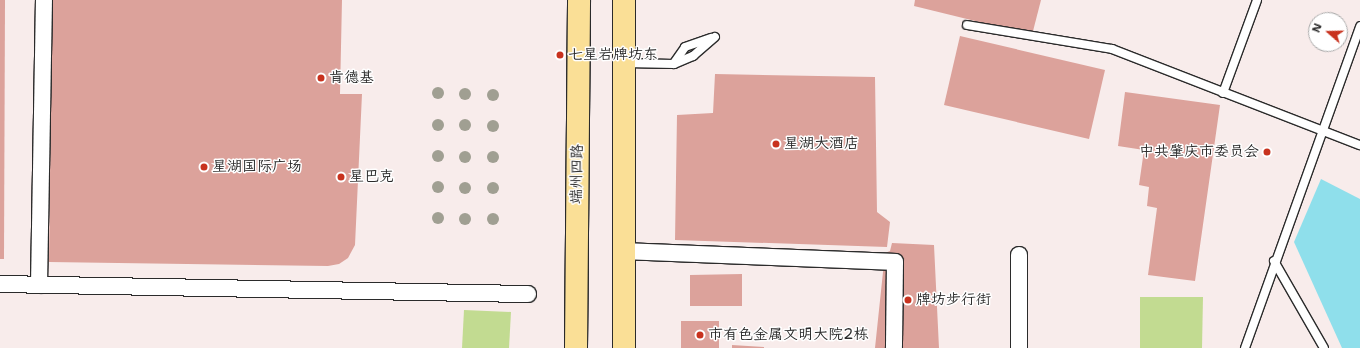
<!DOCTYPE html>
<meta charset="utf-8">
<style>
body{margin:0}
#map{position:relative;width:1360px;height:348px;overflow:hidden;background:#f8eceb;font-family:"Shantell Sans","LXGW WenKai TC",sans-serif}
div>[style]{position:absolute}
.green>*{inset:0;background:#c2db91}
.water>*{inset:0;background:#8fdfeb}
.building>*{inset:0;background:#dca29b}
.roads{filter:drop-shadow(1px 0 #2b2b2b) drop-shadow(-1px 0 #2b2b2b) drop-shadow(0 1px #2b2b2b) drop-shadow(0 -1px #2b2b2b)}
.lane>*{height:8px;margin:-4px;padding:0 4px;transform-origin:4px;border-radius:4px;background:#fff}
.street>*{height:16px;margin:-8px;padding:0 8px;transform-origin:8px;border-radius:8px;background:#fff}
.primary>*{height:22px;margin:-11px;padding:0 11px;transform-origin:11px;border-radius:11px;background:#fadf96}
.trees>*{width:12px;height:12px;margin:-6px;border-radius:50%;background:#a09f92}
.dots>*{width:11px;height:11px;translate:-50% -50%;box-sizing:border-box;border:2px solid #fff;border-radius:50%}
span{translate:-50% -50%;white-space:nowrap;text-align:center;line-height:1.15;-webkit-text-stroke:3px #fff;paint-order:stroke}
.poi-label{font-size:15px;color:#2b2b2b}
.left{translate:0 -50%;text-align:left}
.right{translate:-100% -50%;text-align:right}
.street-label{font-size:15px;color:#2b2b2b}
.north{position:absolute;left:1308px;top:12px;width:40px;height:40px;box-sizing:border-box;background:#fff;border:1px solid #aaa;border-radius:50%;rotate:290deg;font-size:11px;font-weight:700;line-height:16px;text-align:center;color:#2b2b2b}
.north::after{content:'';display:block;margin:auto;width:14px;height:18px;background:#c8321e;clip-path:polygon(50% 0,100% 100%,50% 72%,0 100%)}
</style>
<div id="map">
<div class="green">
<i style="clip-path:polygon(1140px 297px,1203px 297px,1202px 348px,1140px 348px)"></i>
<i style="clip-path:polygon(464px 310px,511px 312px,509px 348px,462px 348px)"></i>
</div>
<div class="water">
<i style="clip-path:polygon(1321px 179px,1360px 199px,1360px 348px,1342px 348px,1294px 242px)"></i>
</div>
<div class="building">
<i style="clip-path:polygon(0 0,5px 0,4px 259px,0 259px)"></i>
<i style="clip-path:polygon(52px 0,342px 0,340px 94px,362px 94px,355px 245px,348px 258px,339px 264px,328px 266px,49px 262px)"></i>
<i style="clip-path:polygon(915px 0,1041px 0,1032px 35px,914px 6px)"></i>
<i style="clip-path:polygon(960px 36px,1105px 70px,1089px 139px,944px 105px)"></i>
<i style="clip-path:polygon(715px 74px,875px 77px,877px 212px,890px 222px,887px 247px,675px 240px,677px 115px,713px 113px)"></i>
<i style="clip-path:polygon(1125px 92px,1220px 105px,1195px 281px,1148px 275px,1157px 208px,1147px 206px,1149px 187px,1139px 185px,1144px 150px,1118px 146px)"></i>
<i style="clip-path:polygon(892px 243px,934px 245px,939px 348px,875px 348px,885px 253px,890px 251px)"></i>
<i style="clip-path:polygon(742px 274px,742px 306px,690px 306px,690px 275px)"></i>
<i style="clip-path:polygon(681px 321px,719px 321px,719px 348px,681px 348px)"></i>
<i style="clip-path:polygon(732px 345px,764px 347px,764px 348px,732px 348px)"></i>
</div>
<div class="roads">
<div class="lane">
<i style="left:967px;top:25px;width:147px;rotate:9.4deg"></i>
<i style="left:1112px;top:49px;width:266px;rotate:21.2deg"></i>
<i style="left:625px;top:63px;width:49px;rotate:1.2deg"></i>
<i style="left:674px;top:64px;width:21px;rotate:-23deg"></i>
<i style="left:693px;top:56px;width:29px;rotate:-41deg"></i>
<i style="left:674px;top:63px;width:19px;rotate:-55deg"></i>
<i style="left:685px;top:47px;width:28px;rotate:-19deg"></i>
<i style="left:1223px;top:93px;width:99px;rotate:-69.9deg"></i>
<i style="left:1274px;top:261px;width:100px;rotate:60.1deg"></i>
<i style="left:1245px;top:348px;width:342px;rotate:-70.3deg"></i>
</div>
<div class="street">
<i style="left:624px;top:251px;width:271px;rotate:2.3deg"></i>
<i style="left:895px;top:262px;width:86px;rotate:90.7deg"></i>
<i style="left:1019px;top:255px;width:93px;rotate:90deg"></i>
<i style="left:0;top:284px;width:528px;rotate:1.09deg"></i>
<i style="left:39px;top:285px;width:285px;rotate:-89deg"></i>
</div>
<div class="primary">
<i style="left:576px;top:348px;width:348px;rotate:-89.5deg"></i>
<i style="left:624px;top:348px;width:348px;rotate:-90deg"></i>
</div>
</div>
<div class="trees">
<i style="left:438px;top:93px"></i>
<i style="left:465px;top:94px"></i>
<i style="left:493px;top:95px"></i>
<i style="left:438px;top:125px"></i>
<i style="left:465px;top:125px"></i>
<i style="left:493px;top:126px"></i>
<i style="left:438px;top:156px"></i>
<i style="left:465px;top:157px"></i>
<i style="left:493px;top:157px"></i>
<i style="left:438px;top:187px"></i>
<i style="left:465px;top:188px"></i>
<i style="left:493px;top:188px"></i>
<i style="left:438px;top:218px"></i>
<i style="left:465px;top:219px"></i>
<i style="left:493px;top:219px"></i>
</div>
<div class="dots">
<i style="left:560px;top:55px;background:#c8321e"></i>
<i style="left:321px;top:78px;background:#c8321e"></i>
<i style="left:776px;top:144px;background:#c8321e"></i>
<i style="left:1267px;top:152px;background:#c8321e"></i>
<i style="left:204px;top:167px;background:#c8321e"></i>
<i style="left:341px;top:177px;background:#c8321e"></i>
<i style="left:908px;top:300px;background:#c8321e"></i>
<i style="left:700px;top:335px;background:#c8321e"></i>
</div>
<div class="poi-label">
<span class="left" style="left:568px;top:55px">七星岩牌坊东</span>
<span class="left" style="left:329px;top:78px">肯德基</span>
<span class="left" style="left:784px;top:144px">星湖大酒店</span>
<span class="right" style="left:1259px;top:152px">中共肇庆市委员会</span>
<span class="left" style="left:212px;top:167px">星湖国际广场</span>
<span class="left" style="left:349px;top:177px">星巴克</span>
<span class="left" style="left:916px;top:300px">牌坊步行街</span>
<span class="left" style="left:708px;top:335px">市有色金属文明大院2栋</span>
</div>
<div class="street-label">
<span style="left:577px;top:174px;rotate:-89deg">端州四路</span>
</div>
<div class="north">N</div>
</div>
